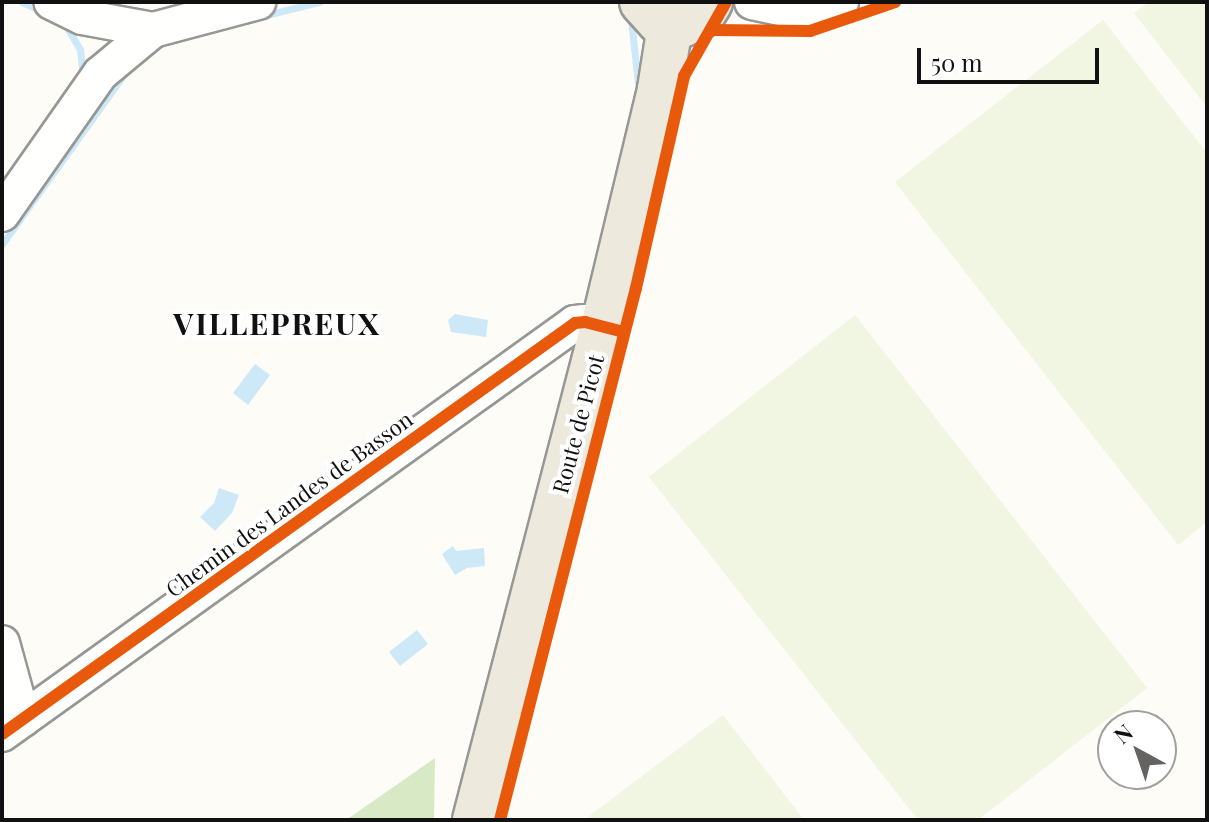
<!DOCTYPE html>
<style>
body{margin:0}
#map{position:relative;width:1209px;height:822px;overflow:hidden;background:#fdfcf7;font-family:"Playfair Display",serif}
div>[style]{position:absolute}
.forest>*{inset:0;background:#d8eac5}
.pitch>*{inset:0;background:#f0f6e1}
.water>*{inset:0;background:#cde8f7}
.stream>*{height:7px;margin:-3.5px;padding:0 3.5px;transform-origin:3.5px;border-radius:3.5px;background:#cde8f7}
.roads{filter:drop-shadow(2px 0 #979795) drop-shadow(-2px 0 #979795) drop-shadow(0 2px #979795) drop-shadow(0 -2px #979795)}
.minor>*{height:34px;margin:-17px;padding:0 17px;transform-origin:17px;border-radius:17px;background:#fffffe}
.major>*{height:44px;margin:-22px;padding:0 22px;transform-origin:22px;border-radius:22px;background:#ede9dc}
.cycleway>*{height:12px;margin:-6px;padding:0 6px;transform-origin:6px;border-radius:6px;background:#e8590c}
span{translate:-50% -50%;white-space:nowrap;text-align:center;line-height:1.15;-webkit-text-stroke:8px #fff;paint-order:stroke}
.street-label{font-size:22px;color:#111}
.district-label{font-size:30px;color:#111;font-weight:700;letter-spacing:2px}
.frame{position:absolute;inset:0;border:4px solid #111;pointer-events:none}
.north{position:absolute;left:1097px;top:710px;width:80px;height:80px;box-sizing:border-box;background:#fff;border:2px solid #a0a0a0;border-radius:50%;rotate:320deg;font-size:22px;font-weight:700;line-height:32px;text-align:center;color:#111}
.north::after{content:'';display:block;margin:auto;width:28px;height:36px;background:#646362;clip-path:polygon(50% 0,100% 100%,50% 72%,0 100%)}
.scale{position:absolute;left:917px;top:48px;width:182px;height:36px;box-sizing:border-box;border:4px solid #111;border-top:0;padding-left:10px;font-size:24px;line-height:28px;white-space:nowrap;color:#111;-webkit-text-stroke:6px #fff;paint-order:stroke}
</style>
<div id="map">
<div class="forest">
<i style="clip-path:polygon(435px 758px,434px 820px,346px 820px)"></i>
</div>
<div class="pitch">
<i style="clip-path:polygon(1149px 2px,1207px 2px,1207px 107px,1134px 13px)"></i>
<i style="clip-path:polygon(1103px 20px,1207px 153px,1207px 522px,1178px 545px,895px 182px)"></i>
<i style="clip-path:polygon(855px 315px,1147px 688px,978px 820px,918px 820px,649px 477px)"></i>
<i style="clip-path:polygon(723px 715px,804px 820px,584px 820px)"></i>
</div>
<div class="water">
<i style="clip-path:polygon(455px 314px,488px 320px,486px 337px,451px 332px,448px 320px)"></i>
<i style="clip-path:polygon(255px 364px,270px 375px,248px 405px,233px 393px)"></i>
<i style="clip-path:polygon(219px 488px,239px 495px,232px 513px,215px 531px,200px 517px,214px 503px)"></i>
<i style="clip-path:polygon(453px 546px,456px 551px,484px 548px,485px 566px,467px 568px,455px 575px,442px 554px)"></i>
<i style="clip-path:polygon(417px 630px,428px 644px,400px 666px,389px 652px)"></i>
</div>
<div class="stream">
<i style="left:22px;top:2px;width:22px;rotate:24deg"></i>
<i style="left:262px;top:16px;width:59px;rotate:-13.8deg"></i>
<i style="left:631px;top:20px;width:72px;rotate:83.7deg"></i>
<i style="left:66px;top:26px;width:27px;rotate:59deg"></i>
<i style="left:80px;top:49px;width:28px;rotate:84deg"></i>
<i style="left:2px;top:244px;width:211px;rotate:-54.3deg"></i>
</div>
<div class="roads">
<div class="minor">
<i style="left:752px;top:2px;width:39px;rotate:12deg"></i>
<i style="left:790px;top:10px;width:42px;rotate:-5.4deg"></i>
<i style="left:832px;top:6px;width:10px;rotate:-24deg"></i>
<i style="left:153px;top:30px;width:109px;rotate:-14.9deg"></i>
<i style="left:2px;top:214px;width:171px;rotate:-55deg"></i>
<i style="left:100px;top:74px;width:69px;rotate:-39.7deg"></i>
<i style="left:153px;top:30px;width:72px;rotate:-169.6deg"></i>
<i style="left:82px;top:17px;width:34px;rotate:-154deg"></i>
<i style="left:2px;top:643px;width:79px;rotate:74.6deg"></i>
<i style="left:2px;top:734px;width:705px;rotate:-35.65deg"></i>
<i style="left:575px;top:323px;width:10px;rotate:-6deg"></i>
<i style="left:585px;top:322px;width:19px;rotate:16deg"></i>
</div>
<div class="major">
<i style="left:642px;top:2px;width:25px;rotate:48deg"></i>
<i style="left:659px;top:21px;width:23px;rotate:10deg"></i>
<i style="left:682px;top:25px;width:22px;rotate:-27deg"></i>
<i style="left:702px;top:15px;width:15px;rotate:-58deg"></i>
<i style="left:475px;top:820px;width:509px;rotate:-75.45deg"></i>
<i style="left:603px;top:327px;width:245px;rotate:-76.5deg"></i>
<i style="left:660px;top:89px;width:65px;rotate:-81.1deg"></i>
</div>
</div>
<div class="cycleway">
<i style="left:711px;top:30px;width:99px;rotate:0.6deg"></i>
<i style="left:810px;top:31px;width:90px;rotate:-18.8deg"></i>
<i style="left:2px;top:734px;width:705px;rotate:-35.65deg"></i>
<i style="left:575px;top:323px;width:10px;rotate:-6deg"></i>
<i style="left:585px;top:322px;width:40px;rotate:14.4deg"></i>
<i style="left:500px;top:820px;width:549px;rotate:-75.66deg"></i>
<i style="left:636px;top:288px;width:217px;rotate:-77.2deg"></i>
<i style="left:684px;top:76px;width:85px;rotate:-60.4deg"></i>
</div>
<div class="street-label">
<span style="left:578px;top:424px;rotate:-75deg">Route de Picot</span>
<span style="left:289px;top:504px;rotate:-36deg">Chemin des Landes de Basson</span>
</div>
<div class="district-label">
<span style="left:277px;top:323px">VILLEPREUX</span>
</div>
<div class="frame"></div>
<div class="north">N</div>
<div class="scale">50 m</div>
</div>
